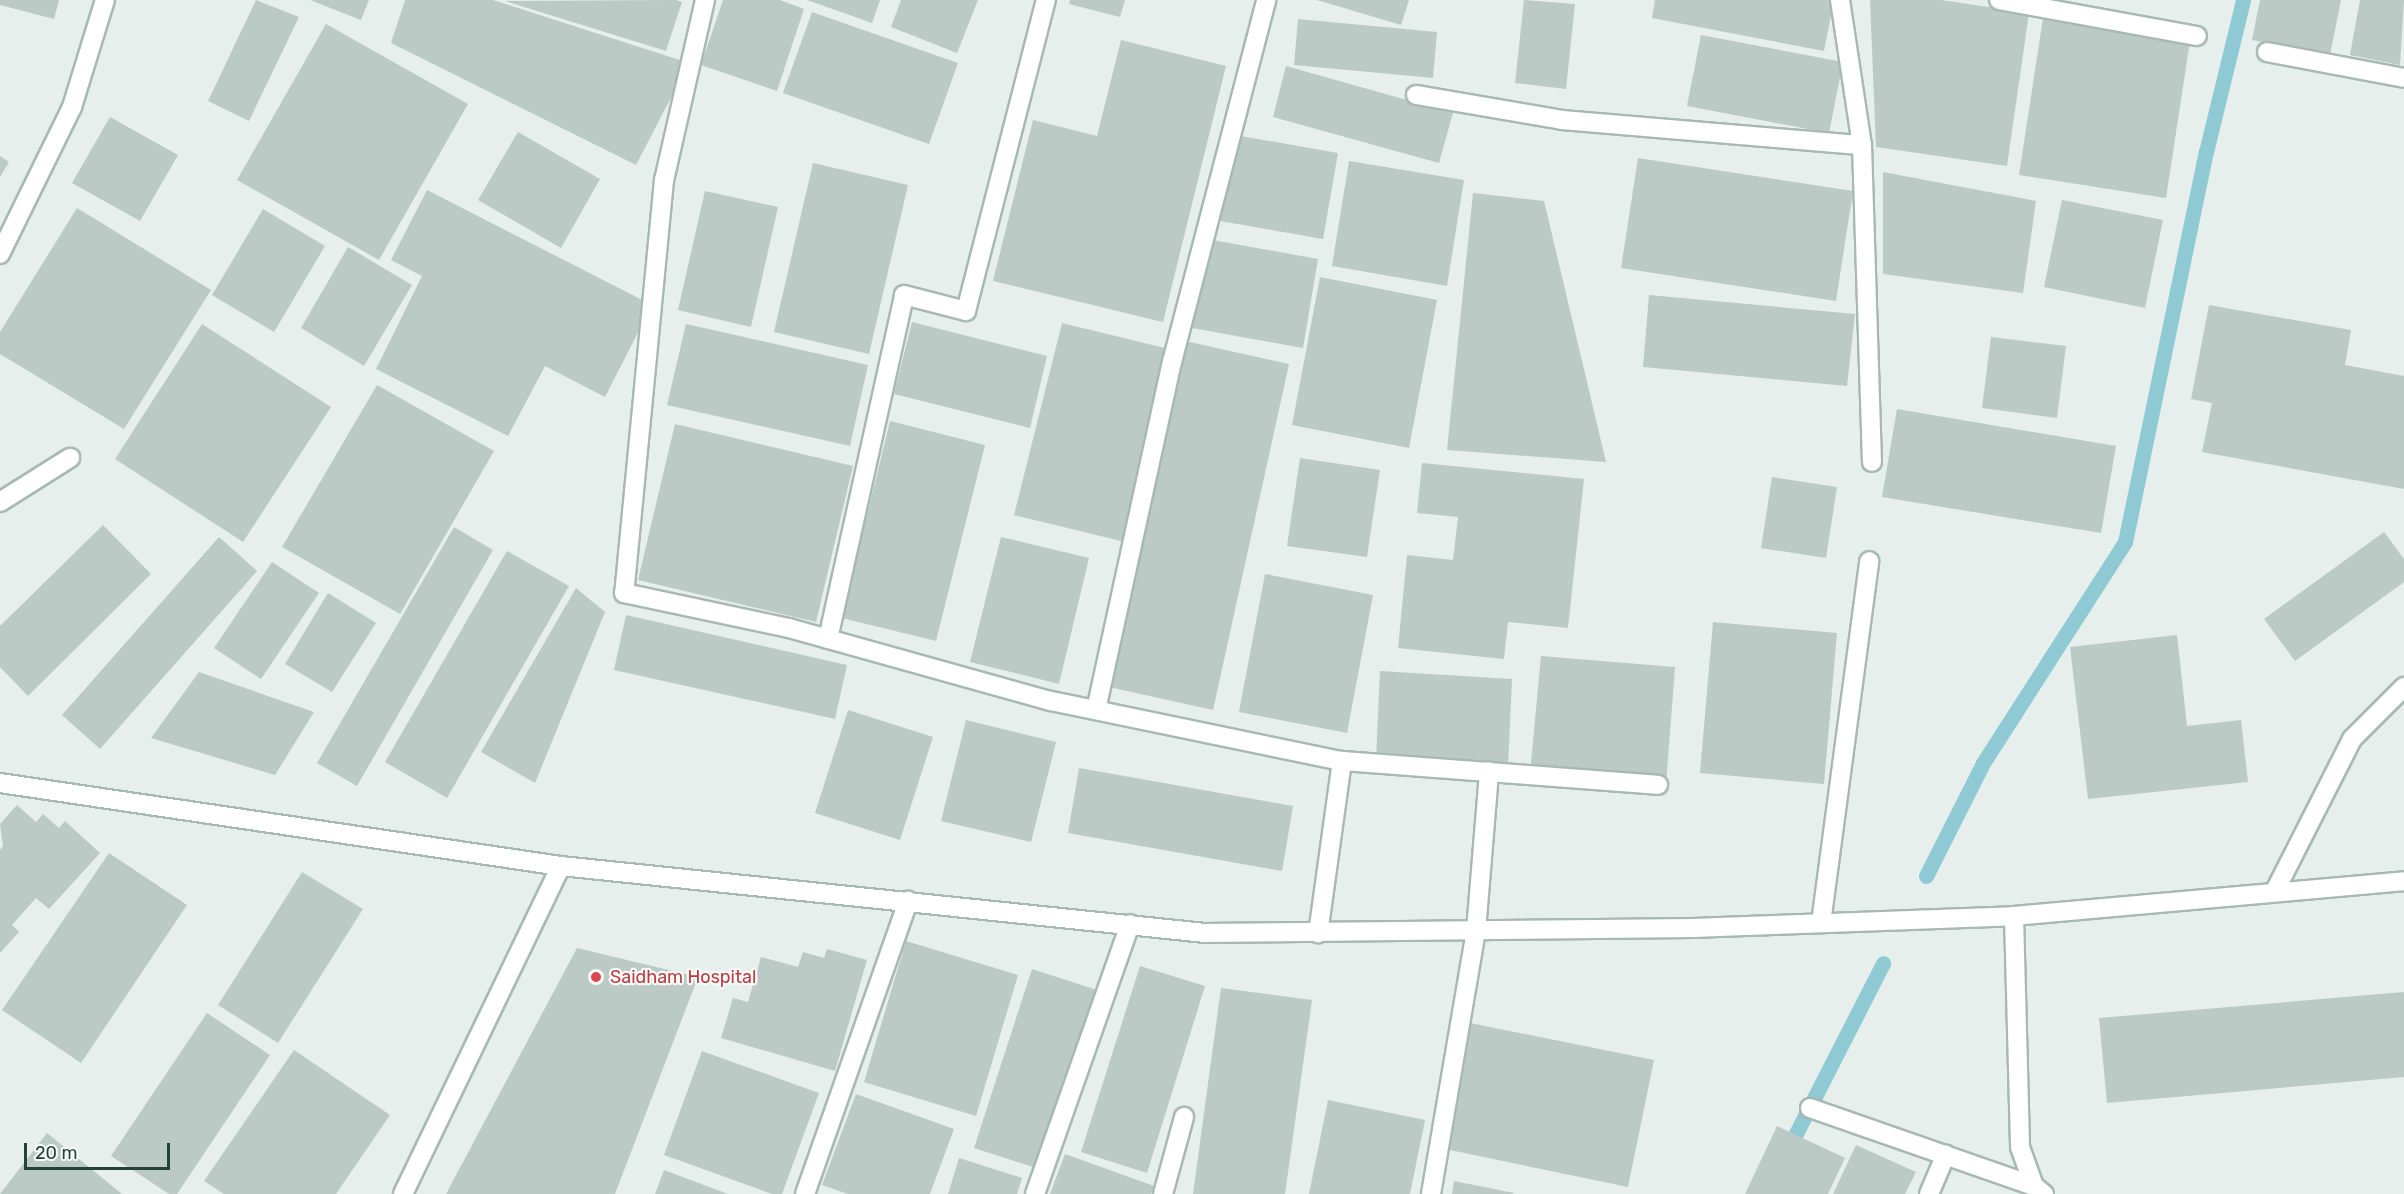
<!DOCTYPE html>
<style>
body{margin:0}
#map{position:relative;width:2404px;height:1194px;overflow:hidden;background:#e6efeb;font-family:Rubik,sans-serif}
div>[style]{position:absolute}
.stream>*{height:15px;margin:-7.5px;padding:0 7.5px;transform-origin:7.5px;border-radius:7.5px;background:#8ec9d4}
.building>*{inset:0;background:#bbcac4}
.roads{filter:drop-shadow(2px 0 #a8b8b2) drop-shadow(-2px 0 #a8b8b2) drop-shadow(0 2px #a8b8b2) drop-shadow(0 -2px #a8b8b2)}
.street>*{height:18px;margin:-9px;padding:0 9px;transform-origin:9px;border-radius:9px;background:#fff}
.secondary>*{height:18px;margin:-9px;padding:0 9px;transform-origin:9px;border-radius:9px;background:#fff}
.dots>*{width:16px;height:16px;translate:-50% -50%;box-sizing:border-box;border:3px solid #f7fbf9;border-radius:50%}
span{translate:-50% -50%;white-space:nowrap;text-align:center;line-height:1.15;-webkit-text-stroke:4.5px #f7fbf9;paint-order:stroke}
.health-label{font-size:18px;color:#be3a42}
.left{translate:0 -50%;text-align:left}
.scale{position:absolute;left:24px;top:1143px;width:146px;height:27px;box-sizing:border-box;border:3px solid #24423a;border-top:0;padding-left:8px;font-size:18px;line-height:21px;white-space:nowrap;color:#24423a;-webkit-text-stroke:4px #f7fbf9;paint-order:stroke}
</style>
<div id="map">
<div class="stream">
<i style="left:1926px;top:876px;width:127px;rotate:-63.2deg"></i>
<i style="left:1983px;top:763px;width:263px;rotate:-57.3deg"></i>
<i style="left:2125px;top:542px;width:398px;rotate:-78.3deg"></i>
<i style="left:2206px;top:152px;width:156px;rotate:-76.3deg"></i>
<i style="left:1787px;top:1151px;width:211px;rotate:-62.9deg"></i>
</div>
<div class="building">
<i style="clip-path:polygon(0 0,59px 0,54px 19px,0 5px)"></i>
<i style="clip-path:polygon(256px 0,299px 17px,249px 121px,208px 101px)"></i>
<i style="clip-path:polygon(310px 0,369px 0,361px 20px)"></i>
<i style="clip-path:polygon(405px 0,493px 0,689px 63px,636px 165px,391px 43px)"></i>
<i style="clip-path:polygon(676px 0,682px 2px,666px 51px,505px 1px)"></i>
<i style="clip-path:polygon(723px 0,780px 0,804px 9px,777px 91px,701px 65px)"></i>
<i style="clip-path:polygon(807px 0,880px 0,872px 23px)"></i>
<i style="clip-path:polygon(901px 0,978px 0,957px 53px,891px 27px)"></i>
<i style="clip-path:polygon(1070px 0,1125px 0,1120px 17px,1069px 4px)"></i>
<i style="clip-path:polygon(1317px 0,1409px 0,1401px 25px)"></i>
<i style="clip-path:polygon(1524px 0,1575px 4px,1566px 89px,1515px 83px)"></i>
<i style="clip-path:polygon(1655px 0,1834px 0,1824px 51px,1652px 18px)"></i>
<i style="clip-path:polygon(1870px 0,1941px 0,2029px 13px,2007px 166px,1876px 147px)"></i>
<i style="clip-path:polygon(2260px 0,2341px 0,2330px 55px,2252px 40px)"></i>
<i style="clip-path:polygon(2360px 0,2404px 0,2400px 65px,2350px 55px)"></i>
<i style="clip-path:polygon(812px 12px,958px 63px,929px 144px,783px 93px)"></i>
<i style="clip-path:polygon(2043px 18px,2190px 41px,2166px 198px,2019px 175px)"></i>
<i style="clip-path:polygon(1298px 19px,1437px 32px,1433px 78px,1294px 65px)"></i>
<i style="clip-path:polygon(326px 24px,468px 104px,379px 260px,237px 180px)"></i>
<i style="clip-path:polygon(1701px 35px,1843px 62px,1829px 133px,1687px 106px)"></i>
<i style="clip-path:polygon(1121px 40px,1226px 66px,1163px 322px,993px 281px,1033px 120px,1097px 136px)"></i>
<i style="clip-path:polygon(1286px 66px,1453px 113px,1439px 163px,1273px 117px)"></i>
<i style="clip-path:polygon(110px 117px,178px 155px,140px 221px,72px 183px)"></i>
<i style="clip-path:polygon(518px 132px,600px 179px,561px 248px,478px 200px)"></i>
<i style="clip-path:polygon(1235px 135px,1338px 153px,1323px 239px,1220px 221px)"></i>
<i style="clip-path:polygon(0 156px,9px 162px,0 177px)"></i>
<i style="clip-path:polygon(1638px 158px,1853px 191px,1836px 301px,1621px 268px)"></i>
<i style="clip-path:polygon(1349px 161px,1464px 180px,1447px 286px,1332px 266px)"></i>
<i style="clip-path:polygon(813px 163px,908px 185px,869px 354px,774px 332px)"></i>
<i style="clip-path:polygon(1883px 172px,2036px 201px,2023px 293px,1883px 274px)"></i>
<i style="clip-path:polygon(427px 190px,652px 305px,605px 397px,545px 366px,508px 436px,376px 369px,422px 276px,391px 260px)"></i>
<i style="clip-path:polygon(705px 191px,778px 207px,751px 327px,678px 310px)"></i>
<i style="clip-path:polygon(1473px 193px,1544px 201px,1606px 462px,1447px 450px)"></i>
<i style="clip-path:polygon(2062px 200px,2163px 220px,2145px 308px,2044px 287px)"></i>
<i style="clip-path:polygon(77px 208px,211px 290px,124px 429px,0 354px,0 332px)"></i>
<i style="clip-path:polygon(263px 209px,325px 246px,274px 332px,212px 295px)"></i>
<i style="clip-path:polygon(1207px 239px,1318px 259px,1303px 348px,1192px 328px)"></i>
<i style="clip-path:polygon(348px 247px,412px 285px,364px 366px,301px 328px)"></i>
<i style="clip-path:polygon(1320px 277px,1437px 300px,1409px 448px,1292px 425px)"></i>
<i style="clip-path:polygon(1649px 295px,1855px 314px,1847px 386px,1643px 367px)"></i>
<i style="clip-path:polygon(2209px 305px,2351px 330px,2345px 365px,2404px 376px,2404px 489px,2202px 452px,2212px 403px,2191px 399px)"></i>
<i style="clip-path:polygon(912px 322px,1047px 356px,1030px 428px,894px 394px)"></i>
<i style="clip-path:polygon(1062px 323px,1173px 350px,1125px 542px,1014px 515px)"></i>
<i style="clip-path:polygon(202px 324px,331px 407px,243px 542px,115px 459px)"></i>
<i style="clip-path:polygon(686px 324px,868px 365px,850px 446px,667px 405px)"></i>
<i style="clip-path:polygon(1991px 337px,2066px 346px,2057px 418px,1982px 408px)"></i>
<i style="clip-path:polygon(1185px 341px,1289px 364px,1213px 710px,1109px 687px)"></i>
<i style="clip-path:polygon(377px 385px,494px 451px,400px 614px,282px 547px)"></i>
<i style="clip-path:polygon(1897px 409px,2116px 446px,2101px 533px,1882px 497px)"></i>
<i style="clip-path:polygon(890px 421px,985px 445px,936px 641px,842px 618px)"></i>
<i style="clip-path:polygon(675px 424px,853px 466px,816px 622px,638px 580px)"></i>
<i style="clip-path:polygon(1300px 458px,1380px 470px,1367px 557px,1287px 546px)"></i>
<i style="clip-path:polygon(1422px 463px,1584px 479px,1568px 628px,1508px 622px,1504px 659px,1398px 648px,1407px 555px,1453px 560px,1458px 517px,1417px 513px)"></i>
<i style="clip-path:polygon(1772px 477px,1837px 487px,1826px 558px,1761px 548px)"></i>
<i style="clip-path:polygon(103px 525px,151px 574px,28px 696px,0 667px,0 626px)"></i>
<i style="clip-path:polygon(454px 527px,493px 550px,357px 786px,317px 763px)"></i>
<i style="clip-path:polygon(2384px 532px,2404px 559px,2404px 582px,2295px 661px,2264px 619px)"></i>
<i style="clip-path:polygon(219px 537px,257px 571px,100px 749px,62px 715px)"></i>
<i style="clip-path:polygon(1001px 537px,1089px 558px,1059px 684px,970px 662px)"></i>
<i style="clip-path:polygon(507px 551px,569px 586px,447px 798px,385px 762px)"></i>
<i style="clip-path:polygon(272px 562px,319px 593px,261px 679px,214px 648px)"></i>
<i style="clip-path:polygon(1265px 574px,1373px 595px,1347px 733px,1239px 712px)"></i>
<i style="clip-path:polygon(576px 588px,605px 612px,535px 783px,481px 752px)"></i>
<i style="clip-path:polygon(328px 593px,376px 623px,332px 692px,285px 664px)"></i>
<i style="clip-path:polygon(626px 615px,847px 665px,835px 719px,614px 670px)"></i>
<i style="clip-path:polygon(1713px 622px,1837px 633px,1824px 784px,1700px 773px)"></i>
<i style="clip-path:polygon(2177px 635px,2187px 726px,2241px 720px,2248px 782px,2088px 799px,2070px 647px)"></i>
<i style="clip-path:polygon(1541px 656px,1675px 667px,1666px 785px,1530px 773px)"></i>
<i style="clip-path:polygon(1380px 671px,1512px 679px,1508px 766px,1376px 759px)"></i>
<i style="clip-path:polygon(199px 672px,314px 712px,275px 775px,151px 738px)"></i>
<i style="clip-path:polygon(848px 710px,933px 737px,900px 840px,815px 813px)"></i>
<i style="clip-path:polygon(966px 720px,1056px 742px,1031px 842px,941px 821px)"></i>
<i style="clip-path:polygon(1079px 768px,1293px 806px,1282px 871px,1068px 833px)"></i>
<i style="clip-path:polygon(17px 805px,36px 822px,43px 814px,59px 828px,65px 821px,100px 853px,49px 909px,36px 898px,12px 925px,19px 932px,0 953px,0 850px,3px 846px,0 824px)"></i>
<i style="clip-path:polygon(109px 853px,187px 905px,81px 1063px,2px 1010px)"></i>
<i style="clip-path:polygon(302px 872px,363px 909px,278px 1043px,218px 1005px)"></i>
<i style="clip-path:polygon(906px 941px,1018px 975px,976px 1116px,864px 1082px)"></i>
<i style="clip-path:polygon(577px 948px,698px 977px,615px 1194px,446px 1194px)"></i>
<i style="clip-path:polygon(827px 949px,867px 960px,835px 1071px,721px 1038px,733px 998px,748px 1002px,761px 957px,798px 967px,803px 952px,824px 958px)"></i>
<i style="clip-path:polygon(1140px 966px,1205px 986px,1147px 1173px,1081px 1152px)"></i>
<i style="clip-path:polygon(1032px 969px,1097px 990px,1039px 1169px,974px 1148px)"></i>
<i style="clip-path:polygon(1221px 988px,1312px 1000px,1285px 1194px,1193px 1194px)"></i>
<i style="clip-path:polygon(2404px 992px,2404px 1077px,2107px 1103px,2099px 1018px)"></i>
<i style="clip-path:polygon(207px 1013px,270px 1055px,177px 1194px,169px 1194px,111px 1156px)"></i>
<i style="clip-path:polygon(1470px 1023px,1654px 1060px,1628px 1187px,1445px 1149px)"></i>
<i style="clip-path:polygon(294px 1050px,390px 1115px,336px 1194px,224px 1194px,204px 1181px)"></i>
<i style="clip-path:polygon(702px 1051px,819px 1093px,782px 1194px,772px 1194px,664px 1155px)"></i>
<i style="clip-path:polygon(856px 1094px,954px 1129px,930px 1194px,848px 1194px,822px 1185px)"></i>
<i style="clip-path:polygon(1328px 1100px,1425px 1120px,1410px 1194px,1309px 1194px)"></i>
<i style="clip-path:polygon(1777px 1126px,1845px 1158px,1828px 1194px,1745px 1194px)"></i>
<i style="clip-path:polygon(47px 1133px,122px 1194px,0 1194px)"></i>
<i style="clip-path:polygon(1856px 1145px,1916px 1172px,1905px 1194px,1833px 1194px)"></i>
<i style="clip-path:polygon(1065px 1154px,1154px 1186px,1151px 1194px,1050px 1194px)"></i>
<i style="clip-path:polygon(959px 1158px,1022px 1178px,1017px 1194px,948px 1194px)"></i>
<i style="clip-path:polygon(664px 1170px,728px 1194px,655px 1194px)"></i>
<i style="clip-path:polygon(1454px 1181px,1514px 1193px,1513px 1194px,1452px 1194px)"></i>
</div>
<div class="roads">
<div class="street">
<i style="left:705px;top:0;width:185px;rotate:102.8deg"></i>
<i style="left:664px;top:180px;width:415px;rotate:95.5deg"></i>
<i style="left:624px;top:593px;width:169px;rotate:12deg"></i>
<i style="left:789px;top:628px;width:272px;rotate:15.6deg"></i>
<i style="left:1051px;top:701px;width:297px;rotate:11.7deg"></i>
<i style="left:1342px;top:761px;width:174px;rotate:97.9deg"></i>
<i style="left:1840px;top:0;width:147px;rotate:81.4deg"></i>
<i style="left:1862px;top:145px;width:317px;rotate:88.2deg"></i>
<i style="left:1999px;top:0;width:201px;rotate:10.3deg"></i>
<i style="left:2267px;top:52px;width:139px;rotate:10.7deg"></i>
<i style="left:1416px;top:95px;width:148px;rotate:9.7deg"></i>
<i style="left:1562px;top:120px;width:301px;rotate:4.8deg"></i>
<i style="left:0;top:254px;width:164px;rotate:-63.9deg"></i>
<i style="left:72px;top:107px;width:112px;rotate:-72.9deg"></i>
<i style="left:0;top:502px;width:83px;rotate:-32.2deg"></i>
<i style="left:828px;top:639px;width:352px;rotate:-77.5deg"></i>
<i style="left:904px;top:295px;width:64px;rotate:14.5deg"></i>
<i style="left:966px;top:311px;width:321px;rotate:-75.6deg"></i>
<i style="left:1096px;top:710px;width:356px;rotate:-77.7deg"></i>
<i style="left:1172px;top:362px;width:374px;rotate:-75.4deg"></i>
<i style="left:1342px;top:761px;width:317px;rotate:4.3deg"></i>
<i style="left:2275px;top:891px;width:170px;rotate:-63.1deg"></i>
<i style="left:2352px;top:739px;width:74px;rotate:-45deg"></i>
<i style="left:2014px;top:916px;width:231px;rotate:88.5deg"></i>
<i style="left:2020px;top:1147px;width:41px;rotate:70.3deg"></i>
<i style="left:2034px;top:1186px;width:13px;rotate:39deg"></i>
<i style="left:1821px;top:923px;width:365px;rotate:-82.4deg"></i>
<i style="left:1810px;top:1108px;width:237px;rotate:19.2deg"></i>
<i style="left:403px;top:1194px;width:364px;rotate:-64.3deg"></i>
<i style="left:805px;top:1194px;width:311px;rotate:-70.6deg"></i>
<i style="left:1035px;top:1194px;width:286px;rotate:-70.6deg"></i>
<i style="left:1163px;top:1194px;width:80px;rotate:-74.7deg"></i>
<i style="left:1431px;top:1194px;width:267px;rotate:-80.3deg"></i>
<i style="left:1476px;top:931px;width:160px;rotate:-85.3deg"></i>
<i style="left:1929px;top:1194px;width:43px;rotate:-67deg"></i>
</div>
<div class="secondary">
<i style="left:0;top:783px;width:567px;rotate:8.42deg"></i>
<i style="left:561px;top:866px;width:647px;rotate:5.94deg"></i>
<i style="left:1205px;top:933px;width:488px;rotate:-0.6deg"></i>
<i style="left:1693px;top:928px;width:321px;rotate:-2.1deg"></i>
<i style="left:2014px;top:916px;width:392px;rotate:-5.1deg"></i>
</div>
</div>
<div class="dots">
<i style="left:596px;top:977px;background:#e0444e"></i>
</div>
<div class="health-label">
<span class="left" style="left:610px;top:977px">Saidham Hospital</span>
</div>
<div class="scale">20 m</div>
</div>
